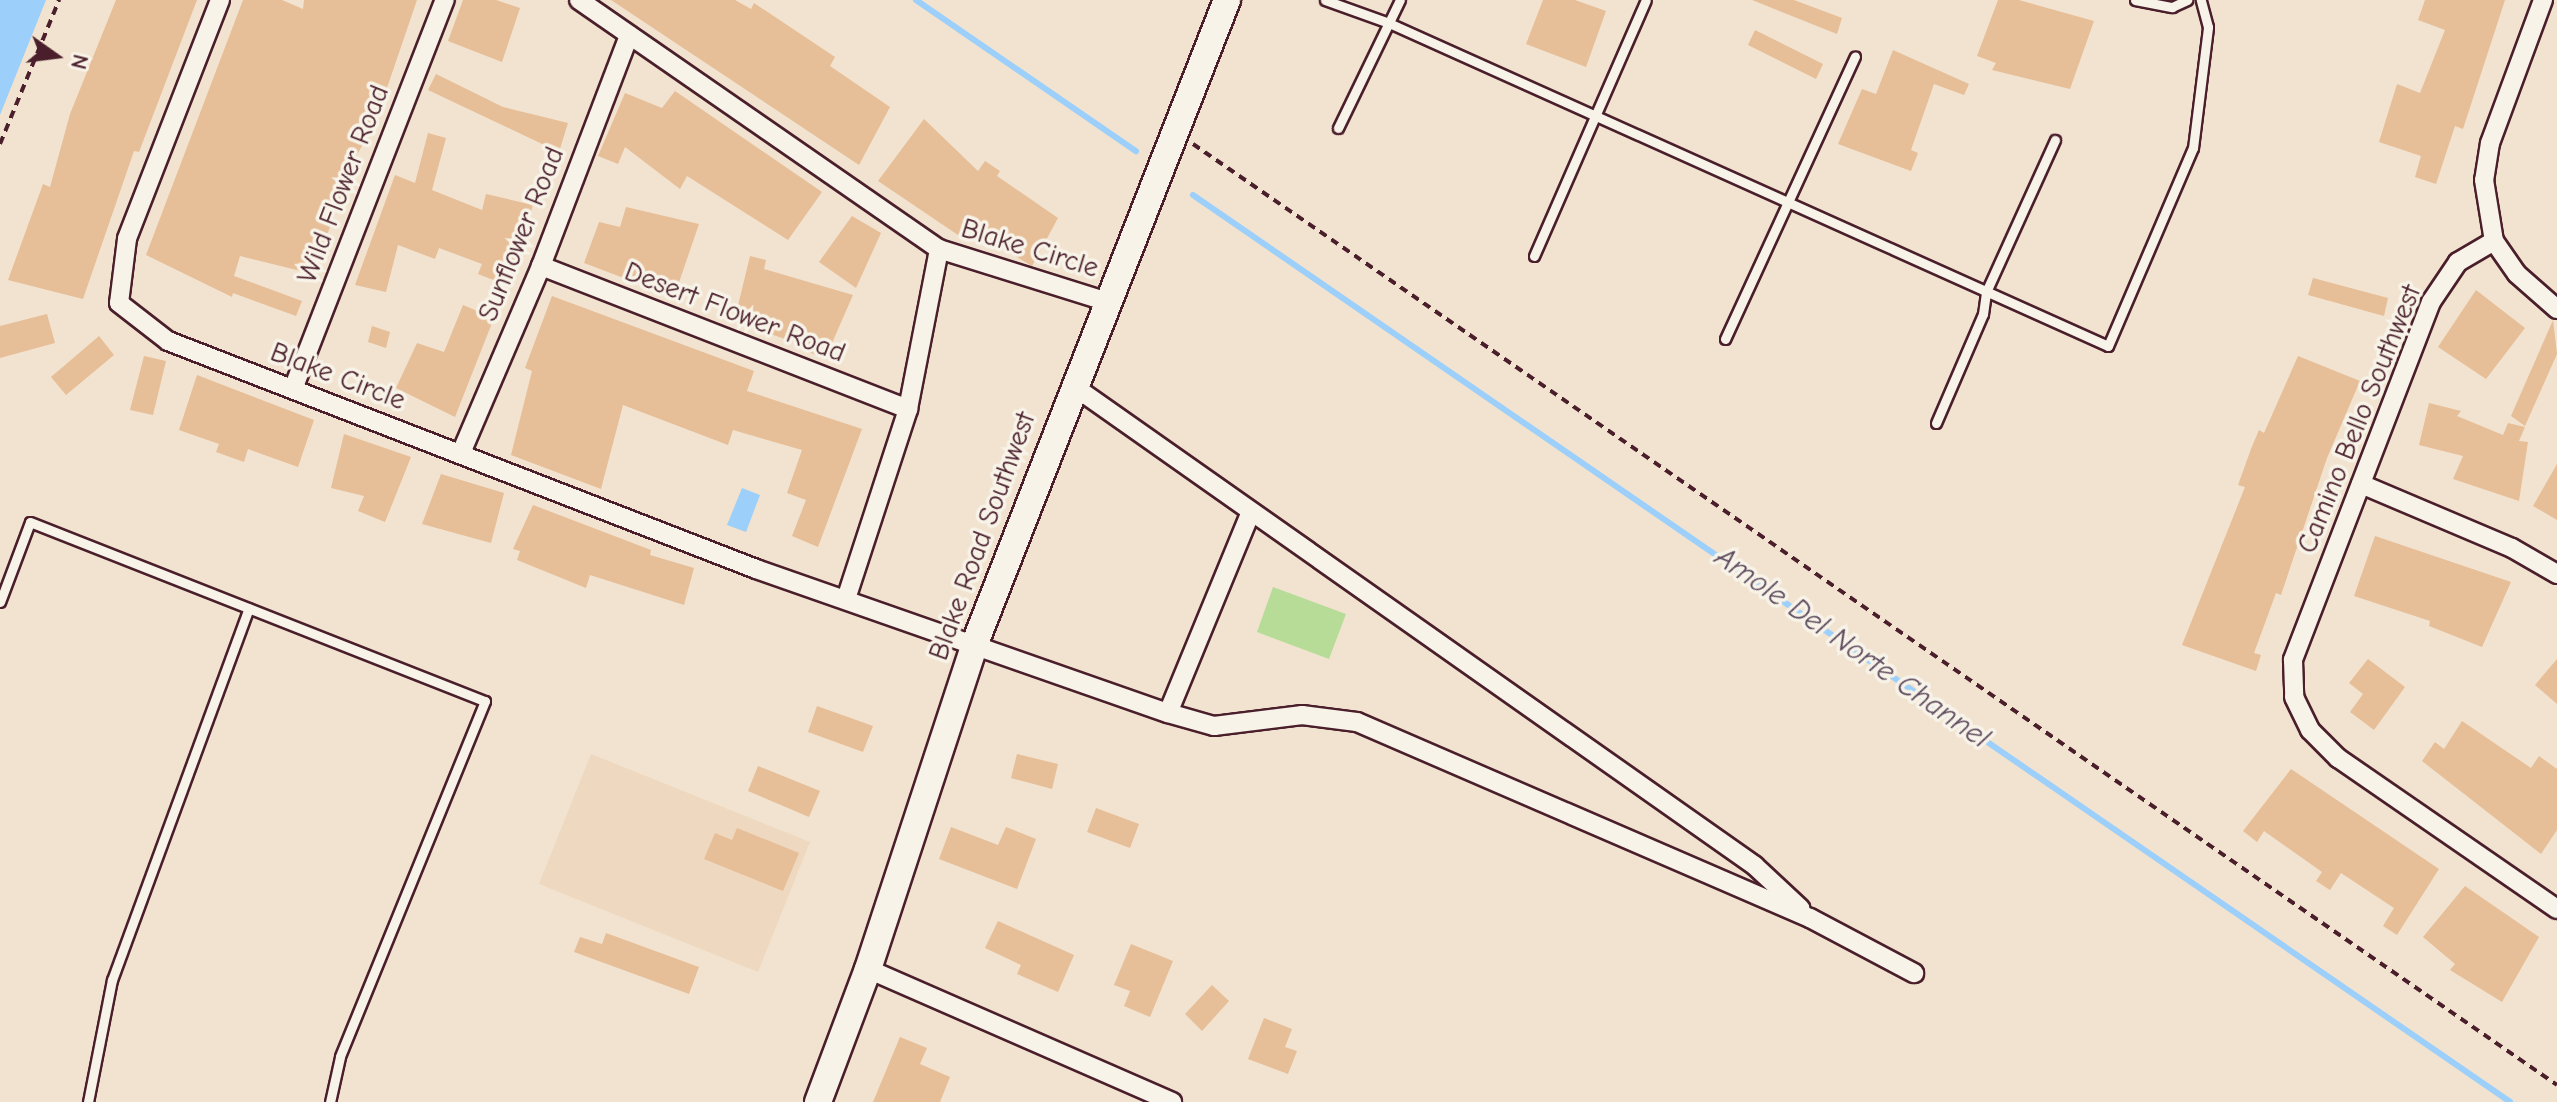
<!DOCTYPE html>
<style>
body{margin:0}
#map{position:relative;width:2557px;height:1102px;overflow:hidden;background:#f2e3d0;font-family:"Comic Neue",sans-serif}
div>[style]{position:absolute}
.built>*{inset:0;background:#eed8bf}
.green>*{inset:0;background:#b7dc98}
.water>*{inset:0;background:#9ccff9}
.stream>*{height:6px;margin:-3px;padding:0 3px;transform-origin:3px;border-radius:3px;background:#9ccff9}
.building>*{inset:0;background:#e6be97}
.path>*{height:4px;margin-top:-2px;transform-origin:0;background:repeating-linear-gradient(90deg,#4a1f2b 0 8px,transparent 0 14px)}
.roads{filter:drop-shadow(2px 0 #4a1f2b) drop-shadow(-2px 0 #4a1f2b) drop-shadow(0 2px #4a1f2b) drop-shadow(0 -2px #4a1f2b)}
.service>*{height:9px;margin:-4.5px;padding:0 4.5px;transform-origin:4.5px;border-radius:4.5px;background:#f7f3e8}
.minor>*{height:18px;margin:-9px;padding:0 9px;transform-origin:9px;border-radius:9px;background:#f7f3e8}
.secondary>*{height:26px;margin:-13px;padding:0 13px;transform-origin:13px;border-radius:13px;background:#f7f3e8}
span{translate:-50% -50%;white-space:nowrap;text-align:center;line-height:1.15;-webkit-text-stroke:7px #f7f3e8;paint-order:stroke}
.street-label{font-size:28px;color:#4a1f2b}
.water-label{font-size:30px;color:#5e4b5e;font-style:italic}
.north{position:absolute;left:16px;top:16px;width:80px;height:80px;-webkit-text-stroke:6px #f7f3e8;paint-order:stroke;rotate:104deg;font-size:22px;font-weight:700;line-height:32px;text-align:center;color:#4a1f2b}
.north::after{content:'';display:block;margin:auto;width:28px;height:36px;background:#4a1f2b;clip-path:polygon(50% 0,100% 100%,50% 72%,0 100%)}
</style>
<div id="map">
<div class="built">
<i style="clip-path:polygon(591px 754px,810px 842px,758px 972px,539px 884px)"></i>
</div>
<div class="green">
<i style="clip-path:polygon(1273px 587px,1346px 614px,1329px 659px,1257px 632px)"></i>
</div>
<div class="water">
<i style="clip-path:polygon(0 0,46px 0,0 115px)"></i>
<i style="clip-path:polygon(742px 488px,760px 495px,746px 532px,727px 525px)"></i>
</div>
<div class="stream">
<i style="left:916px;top:0;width:267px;rotate:34.5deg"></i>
<i style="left:1193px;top:195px;width:1599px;rotate:34.55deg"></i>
</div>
<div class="building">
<i style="clip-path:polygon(116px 0,197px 0,139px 152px,134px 151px,83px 299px,8px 280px,43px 184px,50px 187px,70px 114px)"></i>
<i style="clip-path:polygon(243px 0,282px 0,303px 9px,304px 0,417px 0,375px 123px,354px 160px,313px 274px,240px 256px,234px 276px,302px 301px,296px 316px,233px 293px,232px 297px,146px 255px)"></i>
<i style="clip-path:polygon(463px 0,496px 0,520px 8px,502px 62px,448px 41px)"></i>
<i style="clip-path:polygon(611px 0,735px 0,751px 9px,754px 3px,835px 57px,830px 66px,890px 107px,859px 165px)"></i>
<i style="clip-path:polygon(1543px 0,1575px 0,1606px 11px,1586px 67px,1526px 44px)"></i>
<i style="clip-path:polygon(1752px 0,1794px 0,1842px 18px,1837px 34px)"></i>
<i style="clip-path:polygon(1998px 0,2019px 0,2094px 21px,2070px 89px,1992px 70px,1996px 63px,1977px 56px)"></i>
<i style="clip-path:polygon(2425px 0,2505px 0,2463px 129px,2455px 126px,2436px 184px,2415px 177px,2421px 156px,2379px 142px,2397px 84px,2420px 93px,2445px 30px,2418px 20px)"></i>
<i style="clip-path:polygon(1755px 30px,1823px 64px,1816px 79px,1748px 45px)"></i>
<i style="clip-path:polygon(1893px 50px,1969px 84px,1964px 95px,1934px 84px,1911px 150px,1918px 153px,1911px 171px,1838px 144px,1862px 89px,1876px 94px)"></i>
<i style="clip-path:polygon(436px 74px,503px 107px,568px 123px,559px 152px,428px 90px)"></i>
<i style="clip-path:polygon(675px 91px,822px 192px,788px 240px,687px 176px,680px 189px,625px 147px,618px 164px,598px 156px,625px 93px,662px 108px)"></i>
<i style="clip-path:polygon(924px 119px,978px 171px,985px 161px,1000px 171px,997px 176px,1058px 218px,1032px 266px,964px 226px,958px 235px,878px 181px)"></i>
<i style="clip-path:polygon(428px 133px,446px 138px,432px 190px,482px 210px,486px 194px,533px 205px,512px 274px,500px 270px,496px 281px,478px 274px,482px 264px,439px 248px,435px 259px,398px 245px,386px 292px,355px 285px,395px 175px,415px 183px)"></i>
<i style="clip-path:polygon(626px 207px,699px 224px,674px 297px,584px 263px,599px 222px,620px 227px)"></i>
<i style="clip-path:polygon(852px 216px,881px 233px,856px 288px,819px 262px)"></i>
<i style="clip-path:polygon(750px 256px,766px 260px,764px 269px,853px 295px,825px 359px,804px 350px,806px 346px,734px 322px)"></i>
<i style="clip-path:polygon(2313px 278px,2388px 298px,2384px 316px,2308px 295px)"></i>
<i style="clip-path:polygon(2476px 290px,2525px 328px,2486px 379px,2438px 347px)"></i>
<i style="clip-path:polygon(552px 296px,754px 371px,747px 391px,862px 429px,818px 547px,792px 536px,806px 500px,787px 493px,802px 450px,733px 430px,728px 445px,623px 405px,601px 489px,511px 455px,532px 371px,525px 368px)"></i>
<i style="clip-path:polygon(463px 305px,494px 318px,455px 417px,396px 388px,417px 343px,444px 352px)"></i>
<i style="clip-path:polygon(47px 314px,55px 343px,0 358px,0 326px)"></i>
<i style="clip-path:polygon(2553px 320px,2557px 354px,2525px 426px,2511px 416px)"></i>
<i style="clip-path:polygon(372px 326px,390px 332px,386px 348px,368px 342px)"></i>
<i style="clip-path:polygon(99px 336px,114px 355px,66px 395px,51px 377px)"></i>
<i style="clip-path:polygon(144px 356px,166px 361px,153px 415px,130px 410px)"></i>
<i style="clip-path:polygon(2298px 356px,2360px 381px,2327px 458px,2281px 595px,2276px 593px,2254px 653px,2261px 655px,2256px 671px,2182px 645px,2245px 487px,2238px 485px,2251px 449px,2259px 430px,2264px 433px)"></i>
<i style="clip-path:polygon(197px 375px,314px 420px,298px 467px,248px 449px,244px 462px,216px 452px,219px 444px,179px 430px)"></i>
<i style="clip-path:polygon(2429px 403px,2461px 411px,2457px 416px,2503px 435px,2508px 423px,2525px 427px,2519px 441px,2528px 442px,2519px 501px,2453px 479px,2463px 456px,2419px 445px)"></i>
<i style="clip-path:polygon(344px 434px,411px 457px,385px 522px,358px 511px,364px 496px,331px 488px)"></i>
<i style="clip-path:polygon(2557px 464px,2557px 520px,2533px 506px)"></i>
<i style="clip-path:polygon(441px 474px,504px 493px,491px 543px,422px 524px)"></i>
<i style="clip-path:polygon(533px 505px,651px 550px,650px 555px,694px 568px,684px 605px,590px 575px,586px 588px,517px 560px,520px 551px,513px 549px)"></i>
<i style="clip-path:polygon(2375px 536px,2511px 582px,2482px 647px,2429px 626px,2430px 621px,2354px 596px)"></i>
<i style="clip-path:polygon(2368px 659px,2405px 687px,2374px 730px,2350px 712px,2363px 694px,2349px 683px)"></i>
<i style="clip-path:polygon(2557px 659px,2557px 704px,2535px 685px)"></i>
<i style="clip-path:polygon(817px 706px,873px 726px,863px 752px,808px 732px)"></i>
<i style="clip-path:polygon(2462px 721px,2531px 768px,2539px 756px,2557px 769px,2557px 830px,2541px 854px,2422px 761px,2435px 742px,2444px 749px)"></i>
<i style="clip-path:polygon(1017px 754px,1058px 764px,1052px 789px,1011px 778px)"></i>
<i style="clip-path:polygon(758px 766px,820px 791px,809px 817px,748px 791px)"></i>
<i style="clip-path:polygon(2291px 769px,2439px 869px,2397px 935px,2383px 926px,2394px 908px,2341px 873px,2330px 890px,2316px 881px,2322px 872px,2264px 831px,2257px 842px,2243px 831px)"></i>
<i style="clip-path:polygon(1096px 808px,1139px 824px,1130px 848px,1087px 832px)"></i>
<i style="clip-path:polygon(951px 827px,998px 845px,1006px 827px,1036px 839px,1017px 889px,939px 859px)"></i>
<i style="clip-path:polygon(737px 828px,799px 853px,783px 891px,704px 859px,715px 833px,732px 840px)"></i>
<i style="clip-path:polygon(2465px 886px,2539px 937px,2502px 1002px,2450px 970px,2455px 964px,2423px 937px)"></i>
<i style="clip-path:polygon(998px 921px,1074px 955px,1058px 992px,1017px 974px,1021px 965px,985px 948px)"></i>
<i style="clip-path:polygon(606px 933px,699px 967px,689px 994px,574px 952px,580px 937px,602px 944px)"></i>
<i style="clip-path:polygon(1131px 944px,1173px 961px,1150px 1017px,1124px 1006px,1130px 991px,1114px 985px)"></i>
<i style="clip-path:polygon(1212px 985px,1229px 1001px,1202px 1031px,1185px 1014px)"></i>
<i style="clip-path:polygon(1264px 1018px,1292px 1029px,1285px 1047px,1297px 1051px,1288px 1074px,1248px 1059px)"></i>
<i style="clip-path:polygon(900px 1037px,927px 1048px,920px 1064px,950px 1077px,940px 1102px,873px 1102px)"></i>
</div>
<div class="path">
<i style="left:0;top:144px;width:156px;rotate:-67.7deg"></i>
<i style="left:1193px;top:144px;width:1657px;rotate:34.6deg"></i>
</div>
<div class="roads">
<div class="service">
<i style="left:1325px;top:0;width:68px;rotate:19.8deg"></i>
<i style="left:1389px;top:23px;width:788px;rotate:24.19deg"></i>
<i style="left:2108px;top:346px;width:215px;rotate:-66.8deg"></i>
<i style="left:2193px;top:148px;width:122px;rotate:-82.9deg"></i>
<i style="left:2208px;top:27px;width:28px;rotate:-105deg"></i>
<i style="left:2135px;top:0;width:38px;rotate:11deg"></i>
<i style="left:2172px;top:7px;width:17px;rotate:-25deg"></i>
<i style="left:1338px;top:128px;width:142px;rotate:-64.2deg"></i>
<i style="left:1534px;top:256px;width:279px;rotate:-66.4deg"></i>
<i style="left:1725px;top:339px;width:311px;rotate:-65.3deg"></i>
<i style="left:1936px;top:423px;width:119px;rotate:-66.7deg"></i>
<i style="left:1983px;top:314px;width:22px;rotate:-82deg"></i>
<i style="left:1986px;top:292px;width:167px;rotate:-65.6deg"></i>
<i style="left:0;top:602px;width:85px;rotate:-69.4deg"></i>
<i style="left:30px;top:522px;width:489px;rotate:21.5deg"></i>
<i style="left:485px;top:701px;width:384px;rotate:112.2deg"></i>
<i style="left:340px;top:1057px;width:46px;rotate:102.5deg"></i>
<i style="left:88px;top:1102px;width:124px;rotate:-78.9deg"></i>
<i style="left:112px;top:980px;width:396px;rotate:-69.8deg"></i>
</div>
<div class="minor">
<i style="left:220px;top:0;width:256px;rotate:111.3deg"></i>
<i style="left:127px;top:239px;width:64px;rotate:97.1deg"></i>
<i style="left:119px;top:303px;width:62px;rotate:37.8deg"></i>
<i style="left:168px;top:341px;width:631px;rotate:21.19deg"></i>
<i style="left:756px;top:569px;width:436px;rotate:19.3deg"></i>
<i style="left:1168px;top:713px;width:48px;rotate:15.8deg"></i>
<i style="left:1214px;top:726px;width:89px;rotate:-7.1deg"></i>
<i style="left:1302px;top:715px;width:55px;rotate:7.3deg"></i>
<i style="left:1357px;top:722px;width:494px;rotate:23.4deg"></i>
<i style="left:1810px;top:918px;width:118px;rotate:27.9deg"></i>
<i style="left:579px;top:0;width:438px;rotate:34.7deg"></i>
<i style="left:939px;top:249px;width:174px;rotate:17.4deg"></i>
<i style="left:2543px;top:0;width:153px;rotate:110.3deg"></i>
<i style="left:2490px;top:143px;width:37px;rotate:99deg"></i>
<i style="left:2484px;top:180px;width:62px;rotate:80.7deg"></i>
<i style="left:2494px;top:241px;width:42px;rotate:149.7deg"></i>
<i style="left:2458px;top:262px;width:48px;rotate:124deg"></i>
<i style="left:2431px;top:302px;width:384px;rotate:111.1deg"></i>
<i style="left:2293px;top:660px;width:37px;rotate:88deg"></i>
<i style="left:2294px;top:697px;width:37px;rotate:64deg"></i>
<i style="left:2310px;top:730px;width:40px;rotate:45deg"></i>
<i style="left:2338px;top:758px;width:266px;rotate:34.6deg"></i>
<i style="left:2494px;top:241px;width:40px;rotate:55.1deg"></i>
<i style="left:2517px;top:274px;width:53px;rotate:41.2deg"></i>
<i style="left:541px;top:266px;width:394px;rotate:21.3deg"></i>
<i style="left:1072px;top:385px;width:835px;rotate:35.15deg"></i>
<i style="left:1755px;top:866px;width:62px;rotate:43deg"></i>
<i style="left:293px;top:389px;width:418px;rotate:-68.7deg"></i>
<i style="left:461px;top:453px;width:203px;rotate:-66.8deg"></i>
<i style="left:541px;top:266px;width:247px;rotate:-69.1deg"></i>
<i style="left:2361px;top:484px;width:164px;rotate:23deg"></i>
<i style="left:2512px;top:548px;width:52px;rotate:30deg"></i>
<i style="left:846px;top:599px;width:200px;rotate:-71.9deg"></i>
<i style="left:908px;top:409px;width:163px;rotate:-79deg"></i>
<i style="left:1168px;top:713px;width:215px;rotate:-67.6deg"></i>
<i style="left:868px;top:969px;width:332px;rotate:23.6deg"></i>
</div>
<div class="secondary">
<i style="left:818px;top:1102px;width:142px;rotate:-69.4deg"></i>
<i style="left:868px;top:969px;width:343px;rotate:-71.8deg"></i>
<i style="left:975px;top:643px;width:691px;rotate:-68.6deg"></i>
</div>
</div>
<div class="street-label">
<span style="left:343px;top:184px;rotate:-69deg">Wild Flower Road</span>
<span style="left:521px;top:234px;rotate:-68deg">Sunflower Road</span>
<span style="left:1030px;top:248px;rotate:17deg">Blake Circle</span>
<span style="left:735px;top:312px;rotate:21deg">Desert Flower Road</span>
<span style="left:338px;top:376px;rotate:21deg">Blake Circle</span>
<span style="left:2359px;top:419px;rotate:-68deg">Camino Bello Southwest</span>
<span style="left:982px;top:536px;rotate:-70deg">Blake Road Southwest</span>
</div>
<div class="water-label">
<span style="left:1852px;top:648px;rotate:35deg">Amole Del Norte Channel</span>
</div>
<div class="north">N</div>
</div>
